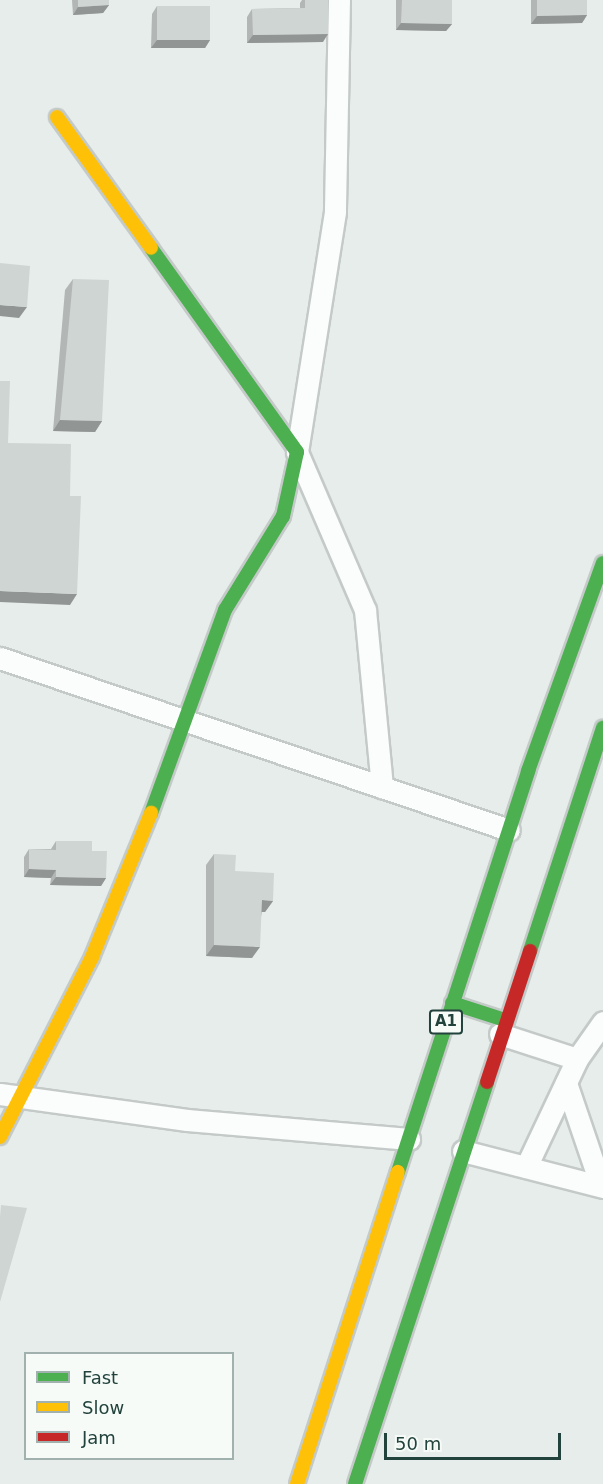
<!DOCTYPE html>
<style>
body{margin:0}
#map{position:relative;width:603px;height:1484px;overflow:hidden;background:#e7edea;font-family:"DejaVu Sans",sans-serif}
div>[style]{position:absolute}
.roads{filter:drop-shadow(2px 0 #c4cac8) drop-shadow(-2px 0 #c4cac8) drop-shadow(0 2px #c4cac8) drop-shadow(0 -2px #c4cac8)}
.street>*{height:21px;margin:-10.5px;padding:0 10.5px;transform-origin:10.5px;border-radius:10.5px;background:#fbfcfc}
.fast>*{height:14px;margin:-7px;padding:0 7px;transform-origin:7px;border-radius:7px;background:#4caf50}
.slow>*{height:14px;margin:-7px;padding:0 7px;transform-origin:7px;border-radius:7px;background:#ffc107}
.jam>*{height:14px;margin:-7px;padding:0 7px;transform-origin:7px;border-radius:7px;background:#c62828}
.wall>*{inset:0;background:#b2b7b5}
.shaded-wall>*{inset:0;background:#919594}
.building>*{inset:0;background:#cfd5d3}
span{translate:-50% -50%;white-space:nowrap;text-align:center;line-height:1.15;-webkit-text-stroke:5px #f6fbf8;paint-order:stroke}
.shield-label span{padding:2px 4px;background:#f6fbf8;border:2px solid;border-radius:4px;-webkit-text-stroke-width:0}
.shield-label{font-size:15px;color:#22423c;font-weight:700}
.legend{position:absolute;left:24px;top:1352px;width:210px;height:108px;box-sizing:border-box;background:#f6fbf8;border:2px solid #a1b1ad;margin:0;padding:8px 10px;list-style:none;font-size:18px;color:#22423c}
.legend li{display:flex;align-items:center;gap:12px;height:30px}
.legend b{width:30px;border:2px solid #a1b1ad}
.scale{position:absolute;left:384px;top:1433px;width:177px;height:27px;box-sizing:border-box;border:3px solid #22423c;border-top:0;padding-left:8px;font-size:18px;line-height:21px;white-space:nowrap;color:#22423c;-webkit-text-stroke:4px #f6fbf8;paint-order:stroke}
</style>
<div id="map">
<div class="roads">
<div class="street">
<i style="left:339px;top:0;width:212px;rotate:91.1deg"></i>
<i style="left:335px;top:212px;width:243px;rotate:99deg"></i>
<i style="left:297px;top:452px;width:172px;rotate:66.7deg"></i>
<i style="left:365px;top:610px;width:178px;rotate:84.5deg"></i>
<i style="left:0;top:658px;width:537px;rotate:18.67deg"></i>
<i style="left:500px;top:1034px;width:81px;rotate:18deg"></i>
<i style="left:577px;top:1059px;width:45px;rotate:-54.9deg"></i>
<i style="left:566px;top:1083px;width:109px;rotate:71.2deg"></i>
<i style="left:0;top:1094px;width:189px;rotate:7.9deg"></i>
<i style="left:187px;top:1120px;width:223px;rotate:4.9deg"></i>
<i style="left:463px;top:1151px;width:145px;rotate:14.4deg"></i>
<i style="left:526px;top:1167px;width:119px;rotate:-64.7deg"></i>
</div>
<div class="fast">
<i style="left:151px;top:248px;width:251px;rotate:54.4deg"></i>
<i style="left:297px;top:452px;width:66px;rotate:102.3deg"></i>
<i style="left:283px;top:516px;width:110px;rotate:121.7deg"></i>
<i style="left:225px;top:610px;width:216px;rotate:110deg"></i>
<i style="left:530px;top:951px;width:235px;rotate:-71.9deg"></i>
<i style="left:452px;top:1003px;width:56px;rotate:17.8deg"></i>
<i style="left:398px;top:1172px;width:422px;rotate:-72deg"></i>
<i style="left:528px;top:771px;width:221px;rotate:-70.2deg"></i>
<i style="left:355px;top:1484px;width:423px;rotate:-71.8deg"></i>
</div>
<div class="slow">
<i style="left:57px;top:117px;width:161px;rotate:54.3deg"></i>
<i style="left:0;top:1137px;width:202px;rotate:-62.9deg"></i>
<i style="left:92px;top:957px;width:156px;rotate:-67.7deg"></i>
<i style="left:297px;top:1484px;width:328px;rotate:-72.1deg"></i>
</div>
<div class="jam">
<i style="left:487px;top:1082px;width:138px;rotate:-71.8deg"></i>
</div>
</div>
<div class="wall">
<i style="clip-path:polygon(72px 0,109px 0,109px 5px,103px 13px,73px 15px)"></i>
<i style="clip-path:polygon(302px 0,328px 0,323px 42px,247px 43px,247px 17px,252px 9px,300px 8px,300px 3px)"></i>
<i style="clip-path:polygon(396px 0,452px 0,452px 24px,446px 31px,396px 30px)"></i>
<i style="clip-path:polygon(531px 0,587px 0,587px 15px,582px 23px,531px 24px)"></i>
<i style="clip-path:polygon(157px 6px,210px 40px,205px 48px,151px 48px,152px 14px)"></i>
<i style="clip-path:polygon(73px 279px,102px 421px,95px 432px,53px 431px,65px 290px)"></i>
<i style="clip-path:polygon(56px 841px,92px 851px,106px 878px,101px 886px,50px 885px,51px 878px,24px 877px,24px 857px,29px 849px,51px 849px)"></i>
<i style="clip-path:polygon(214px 854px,273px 901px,265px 912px,262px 912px,252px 958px,206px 956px,206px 865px)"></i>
</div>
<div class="shaded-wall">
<i style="clip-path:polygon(109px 5px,103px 13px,73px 15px,78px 7px)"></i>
<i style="clip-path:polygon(587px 15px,582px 23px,531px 24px,537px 16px)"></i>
<i style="clip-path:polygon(401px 23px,452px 24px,446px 31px,396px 30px)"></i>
<i style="clip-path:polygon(328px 34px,323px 42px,247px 43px,253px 35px)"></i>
<i style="clip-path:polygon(157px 40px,210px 40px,205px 48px,151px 48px)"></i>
<i style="clip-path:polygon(0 305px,27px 307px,19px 318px,0 316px)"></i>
<i style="clip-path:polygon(60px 420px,102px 421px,95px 432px,53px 431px)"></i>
<i style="clip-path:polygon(0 591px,77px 594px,70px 605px,0 602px)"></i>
<i style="clip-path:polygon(29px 869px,56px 870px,51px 878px,24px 877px)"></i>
<i style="clip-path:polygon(56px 877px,106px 878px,101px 886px,50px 885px)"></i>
<i style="clip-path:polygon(262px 900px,273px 901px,265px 912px,254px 912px)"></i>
<i style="clip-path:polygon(214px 945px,260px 947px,252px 958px,206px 956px)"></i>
</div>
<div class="building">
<i style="clip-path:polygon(78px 0,109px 0,109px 5px,78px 7px)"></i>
<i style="clip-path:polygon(305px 0,328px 0,328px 34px,253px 35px,252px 9px,305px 8px)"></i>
<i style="clip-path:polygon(402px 0,452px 0,452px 24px,401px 23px)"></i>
<i style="clip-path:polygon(537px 0,587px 0,587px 15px,537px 16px)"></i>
<i style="clip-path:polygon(157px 6px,210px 6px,210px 40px,157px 40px)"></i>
<i style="clip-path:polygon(0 263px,30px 266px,27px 307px,0 305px)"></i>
<i style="clip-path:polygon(73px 279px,109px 280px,102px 421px,60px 420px)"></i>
<i style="clip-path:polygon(0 381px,10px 381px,8px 443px,71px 444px,70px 496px,81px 496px,77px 594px,0 591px)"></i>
<i style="clip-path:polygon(56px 841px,92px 841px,92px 851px,107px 851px,106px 878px,56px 877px,56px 870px,29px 869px,29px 849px,56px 850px)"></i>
<i style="clip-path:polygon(214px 854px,236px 855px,235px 871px,274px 873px,273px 901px,262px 900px,260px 947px,214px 945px)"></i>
<i style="clip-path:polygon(1px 1205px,27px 1208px,0 1302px,0 1217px)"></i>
</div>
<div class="shield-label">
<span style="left:446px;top:1022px">A1</span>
</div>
<ul class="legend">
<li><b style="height:8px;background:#4caf50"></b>Fast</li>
<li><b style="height:8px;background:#ffc107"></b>Slow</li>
<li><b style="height:8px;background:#c62828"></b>Jam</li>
</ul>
<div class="scale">50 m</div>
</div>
